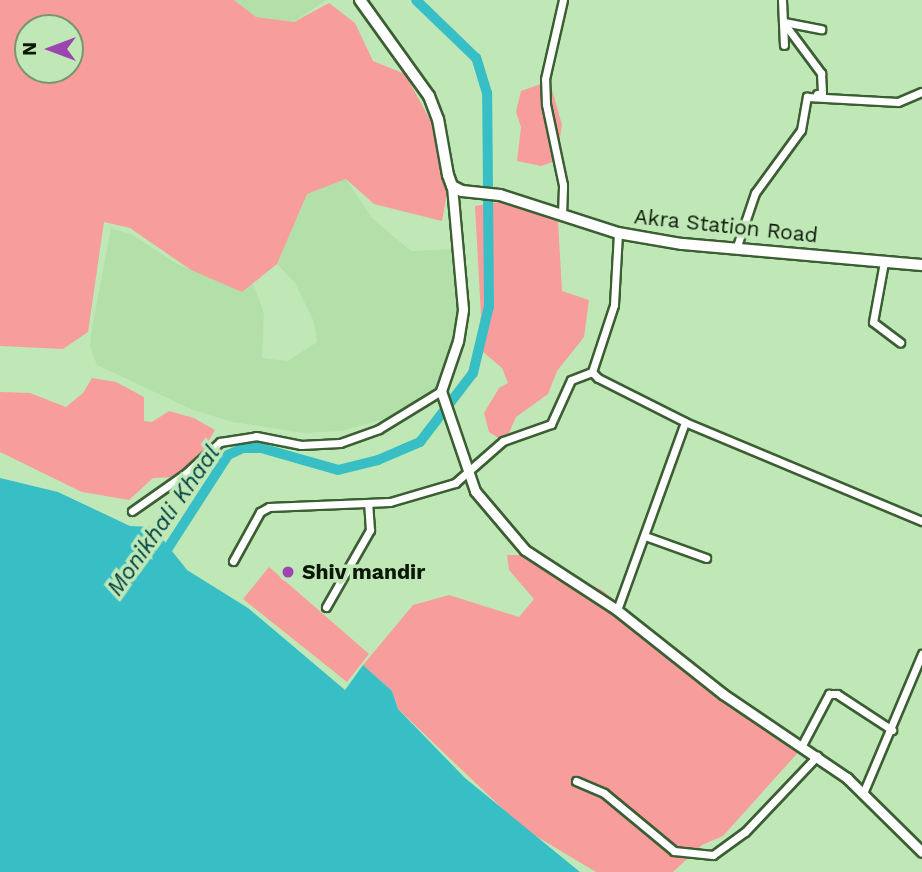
<!DOCTYPE html>
<style>
body{margin:0}
#map{position:relative;width:922px;height:872px;overflow:hidden;background:#c0e8b7;font-family:"Work Sans",sans-serif}
div>[style]{position:absolute}
.built>*{inset:0;background:#b2e0a8}
.green>*{inset:0;background:#f79d9c}
.water>*{inset:0;background:#38bfc6}
.canal>*{height:10px;margin:-5px;padding:0 5px;transform-origin:5px;border-radius:5px;background:#38bfc6}
.roads{filter:drop-shadow(2px 0 #3b5e33) drop-shadow(-2px 0 #3b5e33) drop-shadow(0 2px #3b5e33) drop-shadow(0 -2px #3b5e33)}
.minor>*{height:7px;margin:-3.5px;padding:0 3.5px;transform-origin:3.5px;border-radius:3.5px;background:#fff}
.tertiary>*{height:9px;margin:-4.5px;padding:0 4.5px;transform-origin:4.5px;border-radius:4.5px;background:#fff}
.secondary>*{height:10px;margin:-5px;padding:0 5px;transform-origin:5px;border-radius:5px;background:#fff}
.dots>*{width:19px;height:19px;translate:-50% -50%;box-sizing:border-box;border:4px solid #c0e8b7;border-radius:50%}
span{translate:-50% -50%;white-space:nowrap;text-align:center;line-height:1.15;-webkit-text-stroke:7px #c0e8b7;paint-order:stroke}
.street-label{font-size:21px;color:#0a1807}
.poi-label{font-size:21px;color:#0a1807;font-weight:700}
.left{translate:0 -50%;text-align:left}
.water-label{font-size:23px;color:#034144;font-style:italic}
.north{position:absolute;left:14px;top:14px;width:70px;height:70px;box-sizing:border-box;background:#c0e8b7;border:2px solid #779571;border-radius:50%;rotate:270deg;font-size:19px;font-weight:700;line-height:28px;text-align:center;color:#0a1807}
.north::after{content:'';display:block;margin:auto;width:24px;height:32px;background:#9c44b0;clip-path:polygon(50% 0,100% 100%,50% 72%,0 100%)}
</style>
<div id="map">
<div class="built">
<i style="clip-path:polygon(234px 0,326px 0,293px 22px,256px 17px)"></i>
<i style="clip-path:polygon(346px 179px,372px 218px,411px 251px,457px 249px,464px 287px,453px 367px,430px 394px,384px 419px,342px 431px,304px 433px,233px 422px,193px 410px,97px 365px,90px 347px,92px 328px,111px 228px,131px 234px,177px 264px,241px 291px,253px 283px,264px 313px,262px 358px,288px 361px,317px 342px,314px 322px,295px 283px,277px 264px,307px 194px)"></i>
</div>
<div class="green">
<i style="clip-path:polygon(evenodd,0 0,234px 0,256px 17px,294px 22px,329px 3px,355px 23px,373px 61px,405px 74px,434px 127px,447px 193px,442px 221px,374px 204px,346px 179px,307px 194px,277px 264px,242px 292px,191px 270px,130px 228px,104px 222px,88px 332px,63px 349px,0 346px,0 0,28px 28px,70px 28px,70px 70px,28px 70px,28px 28px)"></i>
<i style="clip-path:polygon(541px 84px,551px 86px,562px 125px,556px 161px,541px 166px,517px 161px,521px 127px,516px 112px,521px 91px)"></i>
<i style="clip-path:polygon(499px 202px,558px 221px,562px 291px,589px 300px,584px 337px,557px 371px,548px 394px,516px 417px,509px 433px,500px 439px,489px 432px,484px 413px,499px 388px,508px 383px,502px 368px,476px 346px,481px 316px,475px 206px)"></i>
<i style="clip-path:polygon(92px 378px,116px 382px,144px 397px,144px 421px,152px 422px,169px 411px,194px 418px,215px 430px,199px 458px,175px 477px,153px 478px,129px 500px,82px 492px,0 452px,0 392px,30px 393px,66px 407px,83px 393px)"></i>
<i style="clip-path:polygon(507px 555px,523px 555px,602px 590px,704px 675px,803px 747px,723px 836px,702px 845px,673px 872px,596px 872px,524px 829px,398px 709px,392px 691px,363px 665px,413px 605px,449px 595px,519px 617px,534px 599px,509px 570px)"></i>
<i style="clip-path:polygon(269px 567px,369px 654px,347px 682px,243px 599px)"></i>
</div>
<div class="water">
<i style="clip-path:polygon(0 478px,58px 492px,130px 526px,153px 527px,187px 570px,248px 608px,345px 690px,363px 665px,392px 691px,398px 709px,465px 778px,580px 872px,0 872px)"></i>
</div>
<div class="canal">
<i style="left:161px;top:559px;width:124px;rotate:-57.2deg"></i>
<i style="left:228px;top:455px;width:17px;rotate:-25deg"></i>
<i style="left:243px;top:448px;width:18px"></i>
<i style="left:261px;top:448px;width:80px;rotate:15.9deg"></i>
<i style="left:338px;top:470px;width:41px;rotate:-14deg"></i>
<i style="left:378px;top:460px;width:46px;rotate:-23.2deg"></i>
<i style="left:420px;top:442px;width:87px;rotate:-52.5deg"></i>
<i style="left:473px;top:373px;width:69px;rotate:-76.6deg"></i>
<i style="left:489px;top:306px;width:213px;rotate:-90.5deg"></i>
<i style="left:487px;top:93px;width:37px;rotate:-107deg"></i>
<i style="left:476px;top:58px;width:83px;rotate:-136deg"></i>
</div>
<div class="roads">
<div class="minor">
<i style="left:782px;top:0;width:45px;rotate:87.5deg"></i>
<i style="left:783px;top:22px;width:64px;rotate:53.3deg"></i>
<i style="left:821px;top:73px;width:21px;rotate:87deg"></i>
<i style="left:822px;top:94px;width:5px;rotate:180deg"></i>
<i style="left:784px;top:22px;width:38px;rotate:11deg"></i>
<i style="left:562px;top:215px;width:30px;rotate:-88deg"></i>
<i style="left:563px;top:185px;width:83px;rotate:-101.9deg"></i>
<i style="left:546px;top:104px;width:25px;rotate:-92deg"></i>
<i style="left:545px;top:79px;width:81px;rotate:-77.2deg"></i>
<i style="left:618px;top:233px;width:72px;rotate:93.2deg"></i>
<i style="left:614px;top:305px;width:71px;rotate:108.2deg"></i>
<i style="left:592px;top:372px;width:8px;rotate:45deg"></i>
<i style="left:598px;top:378px;width:97px;rotate:26.8deg"></i>
<i style="left:685px;top:422px;width:257px;rotate:22.7deg"></i>
<i style="left:736px;top:249px;width:59px;rotate:-71.3deg"></i>
<i style="left:755px;top:193px;width:78px;rotate:-53.9deg"></i>
<i style="left:801px;top:130px;width:34px;rotate:-80deg"></i>
<i style="left:807px;top:97px;width:91px;rotate:3.1deg"></i>
<i style="left:898px;top:102px;width:26px;rotate:-23deg"></i>
<i style="left:884px;top:262px;width:61px;rotate:100.4deg"></i>
<i style="left:873px;top:322px;width:34px;rotate:37deg"></i>
<i style="left:132px;top:511px;width:66px;rotate:-35.1deg"></i>
<i style="left:186px;top:473px;width:46px;rotate:-42.4deg"></i>
<i style="left:220px;top:442px;width:36px;rotate:-9deg"></i>
<i style="left:256px;top:436px;width:46px;rotate:11.3deg"></i>
<i style="left:301px;top:445px;width:39px;rotate:-3deg"></i>
<i style="left:340px;top:443px;width:41px;rotate:-19.7deg"></i>
<i style="left:379px;top:429px;width:73px;rotate:-31.5deg"></i>
<i style="left:645px;top:536px;width:65px;rotate:19.8deg"></i>
<i style="left:233px;top:561px;width:56px;rotate:-61.1deg"></i>
<i style="left:260px;top:512px;width:10px;rotate:-29deg"></i>
<i style="left:269px;top:507px;width:121px;rotate:-2.4deg"></i>
<i style="left:390px;top:502px;width:68px;rotate:-16.3deg"></i>
<i style="left:455px;top:483px;width:64px;rotate:-41.2deg"></i>
<i style="left:503px;top:441px;width:51px;rotate:-19.5deg"></i>
<i style="left:551px;top:424px;width:48px;rotate:-65.6deg"></i>
<i style="left:571px;top:380px;width:22px;rotate:-21deg"></i>
<i style="left:326px;top:607px;width:89px;rotate:-60.3deg"></i>
<i style="left:370px;top:530px;width:26px;rotate:-94deg"></i>
<i style="left:617px;top:610px;width:200px;rotate:-70.1deg"></i>
<i style="left:802px;top:745px;width:58px;rotate:-62.1deg"></i>
<i style="left:829px;top:694px;width:8px"></i>
<i style="left:837px;top:694px;width:66px;rotate:33.2deg"></i>
<i style="left:576px;top:781px;width:30px;rotate:23deg"></i>
<i style="left:604px;top:793px;width:91px;rotate:39.6deg"></i>
<i style="left:674px;top:851px;width:39px;rotate:6deg"></i>
<i style="left:713px;top:855px;width:39px;rotate:-36deg"></i>
<i style="left:745px;top:832px;width:105px;rotate:-46.5deg"></i>
<i style="left:864px;top:791px;width:149px;rotate:-67.1deg"></i>
</div>
<div class="tertiary">
<i style="left:452px;top:186px;width:124px;rotate:84.9deg"></i>
<i style="left:463px;top:310px;width:31px;rotate:99deg"></i>
<i style="left:458px;top:341px;width:53px;rotate:108.8deg"></i>
<i style="left:441px;top:391px;width:106px;rotate:71.2deg"></i>
<i style="left:475px;top:491px;width:77px;rotate:49.7deg"></i>
<i style="left:525px;top:550px;width:110px;rotate:33.1deg"></i>
<i style="left:617px;top:610px;width:135px;rotate:38.4deg"></i>
<i style="left:723px;top:694px;width:150px;rotate:34.1deg"></i>
<i style="left:847px;top:778px;width:105px;rotate:44.6deg"></i>
</div>
<div class="secondary">
<i style="left:360px;top:0;width:118px;rotate:54.3deg"></i>
<i style="left:429px;top:96px;width:25px;rotate:69deg"></i>
<i style="left:438px;top:119px;width:57px;rotate:79.9deg"></i>
<i style="left:448px;top:175px;width:12px;rotate:70deg"></i>
<i style="left:452px;top:186px;width:11px;rotate:27deg"></i>
<i style="left:462px;top:191px;width:38px;rotate:6deg"></i>
<i style="left:500px;top:195px;width:124px;rotate:17.9deg"></i>
<i style="left:618px;top:233px;width:65px;rotate:9.8deg"></i>
<i style="left:682px;top:244px;width:241px;rotate:5deg"></i>
</div>
</div>
<div class="dots">
<i style="left:288px;top:572px;background:#9c44b0"></i>
</div>
<div class="street-label">
<span style="left:726px;top:226px;rotate:6deg">Akra Station Road</span>
</div>
<div class="poi-label">
<span class="left" style="left:302px;top:572px">Shiv mandir</span>
</div>
<div class="water-label">
<span style="left:164px;top:521px;rotate:-55deg">Monikhali Khaal</span>
</div>
<div class="north">N</div>
</div>
